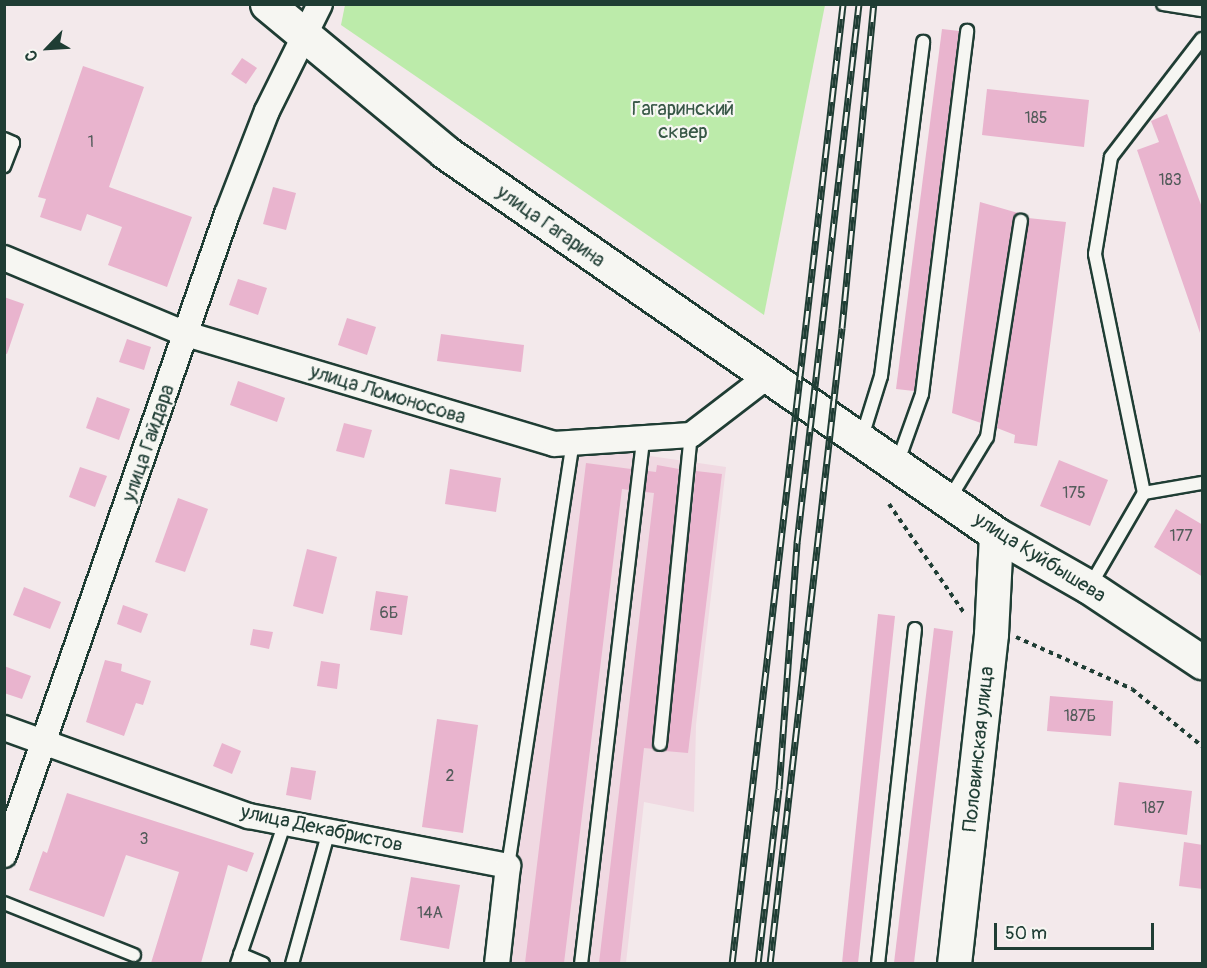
<!DOCTYPE html>
<meta charset="utf-8">
<style>
body{margin:0}
#map{position:relative;width:1207px;height:968px;overflow:hidden;background:#f3e9eb;font-family:Pangolin,sans-serif}
div>[style]{position:absolute}
.built>*{inset:0;background:#f0d9e2}
.green>*{inset:0;background:#bcebaa}
.building>*{inset:0;background:#e9b4ce}
.path>*{height:4px;margin-top:-2px;transform-origin:0;background:repeating-linear-gradient(90deg,#1f3d34 0 4.5px,transparent 0 9px)}
.roads{filter:drop-shadow(2px 0 #1f3d34) drop-shadow(-2px 0 #1f3d34) drop-shadow(0 2px #1f3d34) drop-shadow(0 -2px #1f3d34)}
.lane>*{height:12px;margin:-6px;padding:0 6px;transform-origin:6px;border-radius:6px;background:#f6f6f2}
.street>*{height:24px;margin:-12px;padding:0 12px;transform-origin:12px;border-radius:12px;background:#f6f6f2}
.secondary>*{height:33px;margin:-16.5px;padding:0 16.5px;transform-origin:16.5px;border-radius:16.5px;background:#f6f6f2}
.rail>*{height:7px;margin-top:-3.5px;transform-origin:0;background:repeating-linear-gradient(90deg,#f6f6f2 0 14px,#1f3d34 0 28px);box-sizing:border-box;border-block:2px solid #1f3d34}
span{translate:-50% -50%;white-space:nowrap;text-align:center;line-height:1.15;-webkit-text-stroke:4.5px #f6f6f2;paint-order:stroke}
.number-label{font-size:16px;color:#525b5a}
.number-label span{-webkit-text-stroke-width:0}
.park-label{font-size:20px;color:#375746}
.street-label{font-size:20px;color:#1f3d34}
.frame{position:absolute;inset:0;border:6px solid #1f3d34;pointer-events:none}
.north{position:absolute;left:18px;top:18px;width:60px;height:60px;-webkit-text-stroke:4px #f6f6f2;paint-order:stroke;rotate:245deg;font-size:16px;font-weight:700;line-height:24px;text-align:center;color:#1f3d34}
.north::after{content:'';display:block;margin:auto;width:21px;height:27px;background:#1f3d34;clip-path:polygon(50% 0,100% 100%,50% 72%,0 100%)}
.scale{position:absolute;left:994px;top:923px;width:160px;height:27px;box-sizing:border-box;border:3px solid #1f3d34;border-top:0;padding-left:8px;font-size:18px;line-height:21px;white-space:nowrap;color:#1f3d34;-webkit-text-stroke:4px #f6f6f2;paint-order:stroke}
</style>
<div id="map">
<div class="built">
<i style="clip-path:polygon(567px 444px,726px 467px,696px 725px,694px 812px,644px 802px,626px 963px,506px 964px)"></i>
</div>
<div class="green">
<i style="clip-path:polygon(345px 5px,825px 5px,764px 315px,341px 25px)"></i>
</div>
<div class="building">
<i style="clip-path:polygon(942px 29px,959px 31px,914px 391px,896px 389px)"></i>
<i style="clip-path:polygon(242px 58px,257px 68px,246px 84px,231px 74px)"></i>
<i style="clip-path:polygon(83px 66px,144px 87px,109px 187px,192px 217px,167px 287px,108px 265px,122px 227px,87px 214px,81px 231px,40px 217px,46px 199px,38px 197px)"></i>
<i style="clip-path:polygon(987px 89px,1089px 100px,1084px 147px,982px 135px)"></i>
<i style="clip-path:polygon(1167px 114px,1203px 210px,1200px 333px,1137px 150px,1159px 142px,1151px 121px)"></i>
<i style="clip-path:polygon(273px 187px,296px 193px,286px 230px,263px 224px)"></i>
<i style="clip-path:polygon(980px 202px,1018px 213px,1013px 220px,981px 423px,952px 413px)"></i>
<i style="clip-path:polygon(1028px 218px,1066px 222px,1037px 446px,1014px 443px,1015px 435px,997px 428px)"></i>
<i style="clip-path:polygon(238px 279px,267px 288px,258px 315px,229px 305px)"></i>
<i style="clip-path:polygon(4px 297px,24px 304px,7px 354px,4px 353px)"></i>
<i style="clip-path:polygon(347px 318px,376px 327px,367px 355px,338px 345px)"></i>
<i style="clip-path:polygon(441px 334px,524px 345px,521px 372px,437px 361px)"></i>
<i style="clip-path:polygon(127px 339px,151px 347px,144px 370px,119px 362px)"></i>
<i style="clip-path:polygon(238px 381px,285px 398px,277px 422px,230px 405px)"></i>
<i style="clip-path:polygon(97px 397px,130px 409px,119px 440px,86px 428px)"></i>
<i style="clip-path:polygon(344px 423px,372px 430px,364px 458px,336px 451px)"></i>
<i style="clip-path:polygon(1059px 460px,1108px 480px,1090px 526px,1040px 506px)"></i>
<i style="clip-path:polygon(586px 463px,631px 469px,629px 490px,622px 489px,564px 963px,525px 963px)"></i>
<i style="clip-path:polygon(657px 465px,679px 469px,654px 749px,644px 748px,620px 963px,599px 963px,654px 493px,645px 492px,648px 471px,656px 472px)"></i>
<i style="clip-path:polygon(80px 467px,107px 476px,95px 507px,69px 497px)"></i>
<i style="clip-path:polygon(450px 469px,501px 478px,496px 512px,445px 504px)"></i>
<i style="clip-path:polygon(696px 471px,722px 474px,688px 753px,665px 751px)"></i>
<i style="clip-path:polygon(178px 498px,208px 509px,185px 572px,155px 562px)"></i>
<i style="clip-path:polygon(1176px 509px,1203px 525px,1203px 577px,1154px 547px)"></i>
<i style="clip-path:polygon(307px 549px,337px 557px,323px 614px,293px 606px)"></i>
<i style="clip-path:polygon(24px 587px,61px 602px,50px 629px,13px 615px)"></i>
<i style="clip-path:polygon(376px 591px,408px 596px,402px 635px,370px 630px)"></i>
<i style="clip-path:polygon(123px 605px,148px 614px,141px 633px,117px 624px)"></i>
<i style="clip-path:polygon(878px 614px,895px 616px,858px 963px,842px 963px)"></i>
<i style="clip-path:polygon(934px 628px,953px 631px,914px 963px,894px 963px)"></i>
<i style="clip-path:polygon(253px 629px,273px 632px,269px 649px,250px 645px)"></i>
<i style="clip-path:polygon(105px 660px,122px 664px,121px 671px,151px 681px,143px 705px,136px 703px,124px 736px,86px 722px)"></i>
<i style="clip-path:polygon(321px 661px,340px 664px,337px 689px,317px 686px)"></i>
<i style="clip-path:polygon(4px 666px,31px 676px,22px 699px,4px 693px)"></i>
<i style="clip-path:polygon(1050px 696px,1113px 701px,1111px 736px,1047px 731px)"></i>
<i style="clip-path:polygon(437px 719px,478px 725px,463px 833px,422px 827px)"></i>
<i style="clip-path:polygon(222px 743px,241px 751px,232px 774px,213px 766px)"></i>
<i style="clip-path:polygon(291px 767px,316px 771px,311px 800px,286px 795px)"></i>
<i style="clip-path:polygon(1119px 782px,1192px 791px,1187px 835px,1114px 825px)"></i>
<i style="clip-path:polygon(67px 793px,254px 853px,247px 872px,228px 865px,201px 963px,151px 963px,179px 872px,126px 855px,104px 917px,29px 890px,43px 851px,47px 853px)"></i>
<i style="clip-path:polygon(1184px 842px,1203px 845px,1203px 889px,1179px 886px)"></i>
<i style="clip-path:polygon(411px 877px,460px 885px,449px 949px,400px 940px)"></i>
</div>
<div class="path">
<i style="left:889px;top:504px;width:134px;rotate:55.4deg"></i>
<i style="left:1016px;top:637px;width:127px;rotate:24.1deg"></i>
<i style="left:1132px;top:689px;width:90px;rotate:39.2deg"></i>
</div>
<div class="roads">
<div class="lane">
<i style="left:1163px;top:4px;width:39px;rotate:9deg"></i>
<i style="left:4px;top:139px;width:10px;rotate:24deg"></i>
<i style="left:13px;top:143px;width:25px;rotate:111deg"></i>
<i style="left:862px;top:437px;width:64px;rotate:-72.7deg"></i>
<i style="left:881px;top:376px;width:337px;rotate:-82.8deg"></i>
<i style="left:897px;top:464px;width:74px;rotate:-70.3deg"></i>
<i style="left:922px;top:394px;width:366px;rotate:-82.9deg"></i>
<i style="left:1144px;top:493px;width:244px;rotate:-101.6deg"></i>
<i style="left:1095px;top:254px;width:98px;rotate:-80.6deg"></i>
<i style="left:1111px;top:157px;width:149px;rotate:-52.4deg"></i>
<i style="left:950px;top:498px;width:71px;rotate:-58.8deg"></i>
<i style="left:987px;top:437px;width:219px;rotate:-81.1deg"></i>
<i style="left:1090px;top:586px;width:108px;rotate:-59.9deg"></i>
<i style="left:1144px;top:493px;width:59px;rotate:-9.8deg"></i>
<i style="left:660px;top:744px;width:311px;rotate:-84.3deg"></i>
<i style="left:508px;top:866px;width:428px;rotate:-81.3deg"></i>
<i style="left:4px;top:903px;width:140px;rotate:21.8deg"></i>
<i style="left:240px;top:954px;width:25px;rotate:23deg"></i>
<i style="left:237px;top:964px;width:150px;rotate:-71.3deg"></i>
<i style="left:292px;top:964px;width:138px;rotate:-74.5deg"></i>
<i style="left:581px;top:964px;width:527px;rotate:-83.24deg"></i>
<i style="left:878px;top:964px;width:337px;rotate:-83.7deg"></i>
</div>
<div class="street">
<i style="left:4px;top:258px;width:197px;rotate:22.7deg"></i>
<i style="left:186px;top:334px;width:384px;rotate:16.6deg"></i>
<i style="left:554px;top:444px;width:137px;rotate:-3.8deg"></i>
<i style="left:691px;top:435px;width:97px;rotate:-37.5deg"></i>
<i style="left:4px;top:728px;width:260px;rotate:19.8deg"></i>
<i style="left:249px;top:816px;width:264px;rotate:10.9deg"></i>
<i style="left:508px;top:866px;width:99px;rotate:96.4deg"></i>
<i style="left:4px;top:855px;width:679px;rotate:-70.82deg"></i>
<i style="left:227px;top:214px;width:110px;rotate:-68.8deg"></i>
<i style="left:267px;top:111px;width:119px;rotate:-63.6deg"></i>
</div>
<div class="secondary">
<i style="left:267px;top:4px;width:231px;rotate:39.7deg"></i>
<i style="left:445px;top:152px;width:670px;rotate:34.73deg"></i>
<i style="left:996px;top:534px;width:107px;rotate:29.7deg"></i>
<i style="left:1089px;top:587px;width:136px;rotate:33.6deg"></i>
<i style="left:954px;top:964px;width:332px;rotate:-83.6deg"></i>
<i style="left:991px;top:634px;width:100px;rotate:-87.1deg"></i>
</div>
</div>
<div class="rail">
<i style="left:732px;top:964px;width:966px;rotate:-83.4deg"></i>
<i style="left:758px;top:964px;width:176px;rotate:-83.2deg"></i>
<i style="left:779px;top:789px;width:247px;rotate:-85.8deg"></i>
<i style="left:797px;top:543px;width:543px;rotate:-83.44deg"></i>
<i style="left:770px;top:964px;width:640px;rotate:-83.54deg"></i>
<i style="left:842px;top:328px;width:326px;rotate:-84.4deg"></i>
</div>
<div class="number-label">
<span style="left:1036px;top:118px">185</span>
<span style="left:91px;top:142px">1</span>
<span style="left:1170px;top:180px">183</span>
<span style="left:1074px;top:493px">175</span>
<span style="left:1181px;top:536px">177</span>
<span style="left:389px;top:613px">6Б</span>
<span style="left:1080px;top:716px">187Б</span>
<span style="left:450px;top:776px">2</span>
<span style="left:1153px;top:808px">187</span>
<span style="left:144px;top:839px">3</span>
<span style="left:430px;top:913px">14А</span>
</div>
<div class="park-label">
<span style="left:683px;top:120px">Гагаринский<br>сквер</span>
</div>
<div class="street-label">
<span style="left:551px;top:226px;rotate:35deg">улица Гагарина</span>
<span style="left:388px;top:394px;rotate:17deg">улица Ломоносова</span>
<span style="left:148px;top:443px;rotate:-71deg">улица Гайдара</span>
<span style="left:1040px;top:557px;rotate:32deg">улица Куйбышева</span>
<span style="left:978px;top:749px;rotate:-84deg">Половинская улица</span>
<span style="left:322px;top:828px;rotate:12deg">улица Декабристов</span>
</div>
<div class="frame"></div>
<div class="north">С</div>
<div class="scale">50 m</div>
</div>
